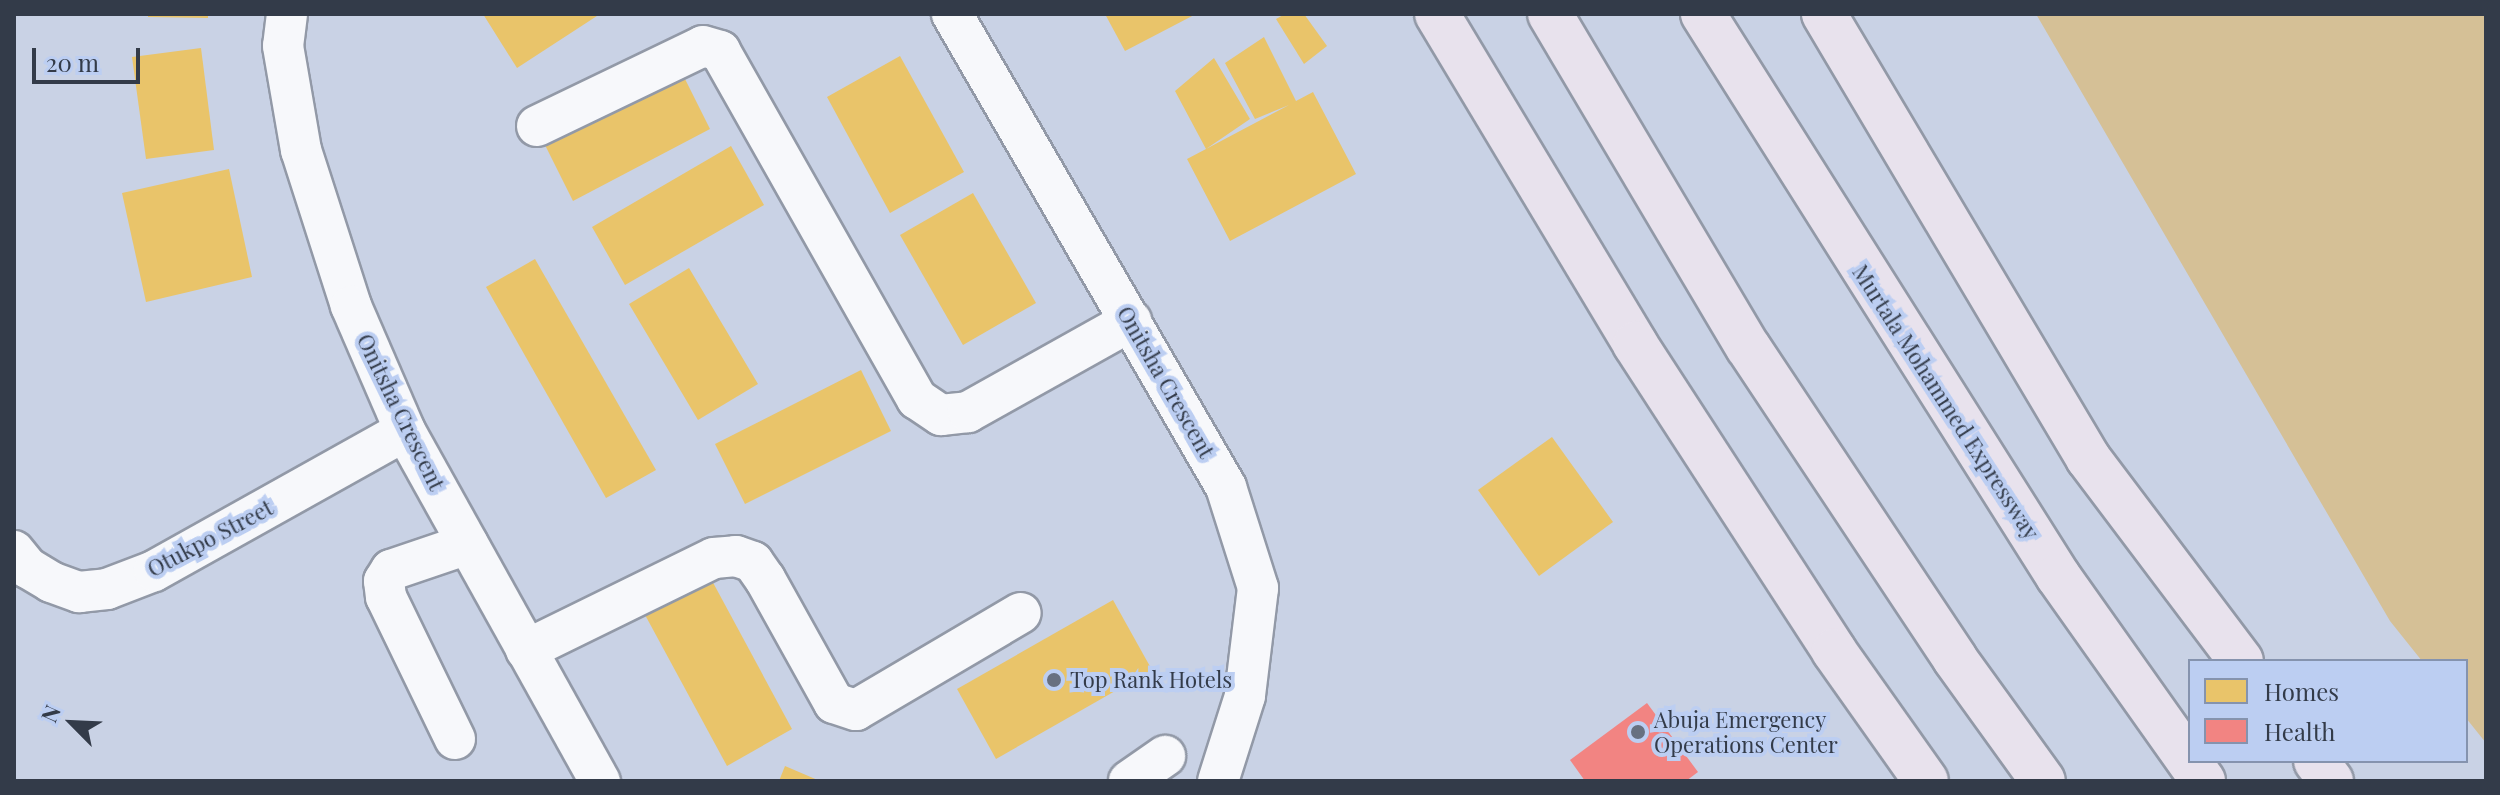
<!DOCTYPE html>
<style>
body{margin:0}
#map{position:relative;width:2500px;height:795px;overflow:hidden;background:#c9d2e5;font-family:"Playfair Display",serif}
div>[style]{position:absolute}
.green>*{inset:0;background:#d5c096}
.homes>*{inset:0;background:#e9c46a}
.health>*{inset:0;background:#f28482}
.roads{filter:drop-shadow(2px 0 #9299a7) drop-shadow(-2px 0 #9299a7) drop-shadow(0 2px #9299a7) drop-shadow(0 -2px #9299a7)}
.minor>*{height:40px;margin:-20px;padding:0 20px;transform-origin:20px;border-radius:20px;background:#f7f8fb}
.highway>*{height:44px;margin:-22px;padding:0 22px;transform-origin:22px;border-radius:22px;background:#e8e2ed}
.dots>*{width:22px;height:22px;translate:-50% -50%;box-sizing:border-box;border:4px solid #bccef2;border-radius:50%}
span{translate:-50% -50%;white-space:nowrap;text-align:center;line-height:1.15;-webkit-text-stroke:8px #bccef2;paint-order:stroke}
.street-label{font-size:22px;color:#333b49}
.poi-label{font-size:22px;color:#333b49}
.left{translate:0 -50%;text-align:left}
.frame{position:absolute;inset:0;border:16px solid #333b49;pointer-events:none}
.legend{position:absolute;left:2188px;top:659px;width:280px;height:104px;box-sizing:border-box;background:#bccef2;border:2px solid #8593ae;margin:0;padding:10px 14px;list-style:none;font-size:24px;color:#333b49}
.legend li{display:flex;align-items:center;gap:16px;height:40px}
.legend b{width:40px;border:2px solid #8593ae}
.north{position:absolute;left:32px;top:683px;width:80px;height:80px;-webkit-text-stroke:6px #bccef2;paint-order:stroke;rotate:294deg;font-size:22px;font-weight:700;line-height:32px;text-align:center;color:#333b49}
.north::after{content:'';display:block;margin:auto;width:28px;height:36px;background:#333b49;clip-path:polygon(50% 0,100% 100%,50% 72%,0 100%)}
.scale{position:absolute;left:32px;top:48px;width:108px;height:36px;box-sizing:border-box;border:4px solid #333b49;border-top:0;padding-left:10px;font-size:24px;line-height:28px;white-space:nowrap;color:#333b49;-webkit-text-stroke:6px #bccef2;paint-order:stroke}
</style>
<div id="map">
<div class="green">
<i style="clip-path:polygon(2036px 14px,2486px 14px,2486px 743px,2466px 718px,2466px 661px,2422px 661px,2390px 621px)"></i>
</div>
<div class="homes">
<i style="clip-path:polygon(148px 14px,208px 14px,208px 18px,148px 17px)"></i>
<i style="clip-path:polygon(483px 14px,600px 14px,517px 68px)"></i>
<i style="clip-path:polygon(1105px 14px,1196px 14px,1125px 51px)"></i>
<i style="clip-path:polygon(1285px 14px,1304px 14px,1327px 46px,1304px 64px,1276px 19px)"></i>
<i style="clip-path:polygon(1264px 37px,1296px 101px,1313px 92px,1356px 174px,1230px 241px,1187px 159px,1206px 149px,1175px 91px,1214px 58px,1250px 119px,1206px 149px,1289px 105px,1255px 119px,1225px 63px)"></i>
<i style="clip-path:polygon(201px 48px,214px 150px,146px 159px,132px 57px)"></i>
<i style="clip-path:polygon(900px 56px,964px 172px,890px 213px,827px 97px)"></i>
<i style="clip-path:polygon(682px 73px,710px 129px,573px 201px,545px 145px)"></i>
<i style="clip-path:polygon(731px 146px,764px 205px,625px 285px,592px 227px)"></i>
<i style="clip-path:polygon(229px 169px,252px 277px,146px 302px,122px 193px)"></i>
<i style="clip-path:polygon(973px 193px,1036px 303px,963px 345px,900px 235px)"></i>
<i style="clip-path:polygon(535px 259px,656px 470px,606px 498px,486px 287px)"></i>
<i style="clip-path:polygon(689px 268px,758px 384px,698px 420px,629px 304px)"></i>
<i style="clip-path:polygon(861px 370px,891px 431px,745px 504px,715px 444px)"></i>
<i style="clip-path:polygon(1552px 437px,1613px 522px,1539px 576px,1478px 490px)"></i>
<i style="clip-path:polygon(710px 577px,792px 729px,727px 766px,644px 613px)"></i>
<i style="clip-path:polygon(1113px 600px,1152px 670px,996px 759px,957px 689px)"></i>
<i style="clip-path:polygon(785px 766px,820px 781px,779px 781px)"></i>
</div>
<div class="health">
<i style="clip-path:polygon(1647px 703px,1698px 772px,1686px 781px,1585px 781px,1570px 760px)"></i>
</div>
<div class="roads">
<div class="minor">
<i style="left:287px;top:14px;width:32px;rotate:97deg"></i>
<i style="left:283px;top:46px;width:106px;rotate:80.2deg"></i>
<i style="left:301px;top:150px;width:164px;rotate:72.2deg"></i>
<i style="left:351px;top:306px;width:136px;rotate:66.6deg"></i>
<i style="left:405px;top:431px;width:401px;rotate:60.9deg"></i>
<i style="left:952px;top:14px;width:547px;rotate:59.92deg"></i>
<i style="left:1226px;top:487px;width:106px;rotate:72.4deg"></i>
<i style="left:1258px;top:588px;width:109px;rotate:96.9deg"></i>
<i style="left:1245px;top:696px;width:89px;rotate:107.6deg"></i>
<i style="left:537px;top:126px;width:184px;rotate:-25.7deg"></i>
<i style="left:703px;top:46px;width:18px;rotate:16deg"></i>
<i style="left:720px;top:51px;width:400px;rotate:60.5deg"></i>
<i style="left:917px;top:399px;width:29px;rotate:34deg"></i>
<i style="left:941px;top:415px;width:27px;rotate:-6deg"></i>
<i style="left:968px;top:412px;width:187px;rotate:-29.2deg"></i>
<i style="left:14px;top:551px;width:22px;rotate:51deg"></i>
<i style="left:28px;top:568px;width:27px;rotate:31deg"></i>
<i style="left:51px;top:582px;width:30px;rotate:20deg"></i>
<i style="left:79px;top:592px;width:28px;rotate:-6deg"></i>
<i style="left:107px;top:589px;width:50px;rotate:-21deg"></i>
<i style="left:154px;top:571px;width:287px;rotate:-29.2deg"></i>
<i style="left:526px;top:650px;width:209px;rotate:-26.1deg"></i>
<i style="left:714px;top:558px;width:22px;rotate:-5deg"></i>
<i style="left:736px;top:556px;width:18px;rotate:19deg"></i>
<i style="left:753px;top:562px;width:21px;rotate:55deg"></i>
<i style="left:765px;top:579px;width:142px;rotate:60.9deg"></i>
<i style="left:834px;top:703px;width:23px;rotate:18deg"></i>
<i style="left:856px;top:710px;width:191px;rotate:-30.5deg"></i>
<i style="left:455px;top:739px;width:158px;rotate:-115.9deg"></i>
<i style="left:386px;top:597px;width:16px;rotate:-97deg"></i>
<i style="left:384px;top:581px;width:13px;rotate:-58deg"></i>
<i style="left:391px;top:570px;width:81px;rotate:-18.7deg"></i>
<i style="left:1129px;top:781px;width:44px;rotate:-34.8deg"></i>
</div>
<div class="highway">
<i style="left:1437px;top:14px;width:385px;rotate:59deg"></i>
<i style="left:1635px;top:344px;width:366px;rotate:57deg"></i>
<i style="left:1834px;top:651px;width:159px;rotate:54.7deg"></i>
<i style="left:1550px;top:14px;width:387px;rotate:59.3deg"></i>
<i style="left:1748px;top:347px;width:374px;rotate:56.4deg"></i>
<i style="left:1955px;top:659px;width:150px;rotate:54.2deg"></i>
<i style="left:1703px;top:14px;width:665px;rotate:57.72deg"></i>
<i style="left:2058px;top:576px;width:251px;rotate:54.7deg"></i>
<i style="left:1824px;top:14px;width:517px;rotate:59.26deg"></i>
<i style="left:2088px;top:458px;width:254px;rotate:53deg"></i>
<i style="left:2316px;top:761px;width:25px;rotate:53deg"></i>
</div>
</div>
<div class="dots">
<i style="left:1054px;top:680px;background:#687080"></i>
<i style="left:1638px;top:732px;background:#687080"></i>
</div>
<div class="street-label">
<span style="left:1166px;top:382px;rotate:60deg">Onitsha Crescent</span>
<span style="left:1946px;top:402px;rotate:57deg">Murtala Mohammed Expressway</span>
<span style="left:401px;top:412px;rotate:64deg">Onitsha Crescent</span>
<span style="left:210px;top:538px;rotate:-28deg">Otukpo Street</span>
</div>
<div class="poi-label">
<span class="left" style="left:1070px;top:680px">Top Rank Hotels</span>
<span class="left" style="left:1654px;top:732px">Abuja Emergency<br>Operations Center</span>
</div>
<div class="frame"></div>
<ul class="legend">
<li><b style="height:22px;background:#e9c46a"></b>Homes</li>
<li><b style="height:22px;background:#f28482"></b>Health</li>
</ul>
<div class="north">N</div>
<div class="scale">20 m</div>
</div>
